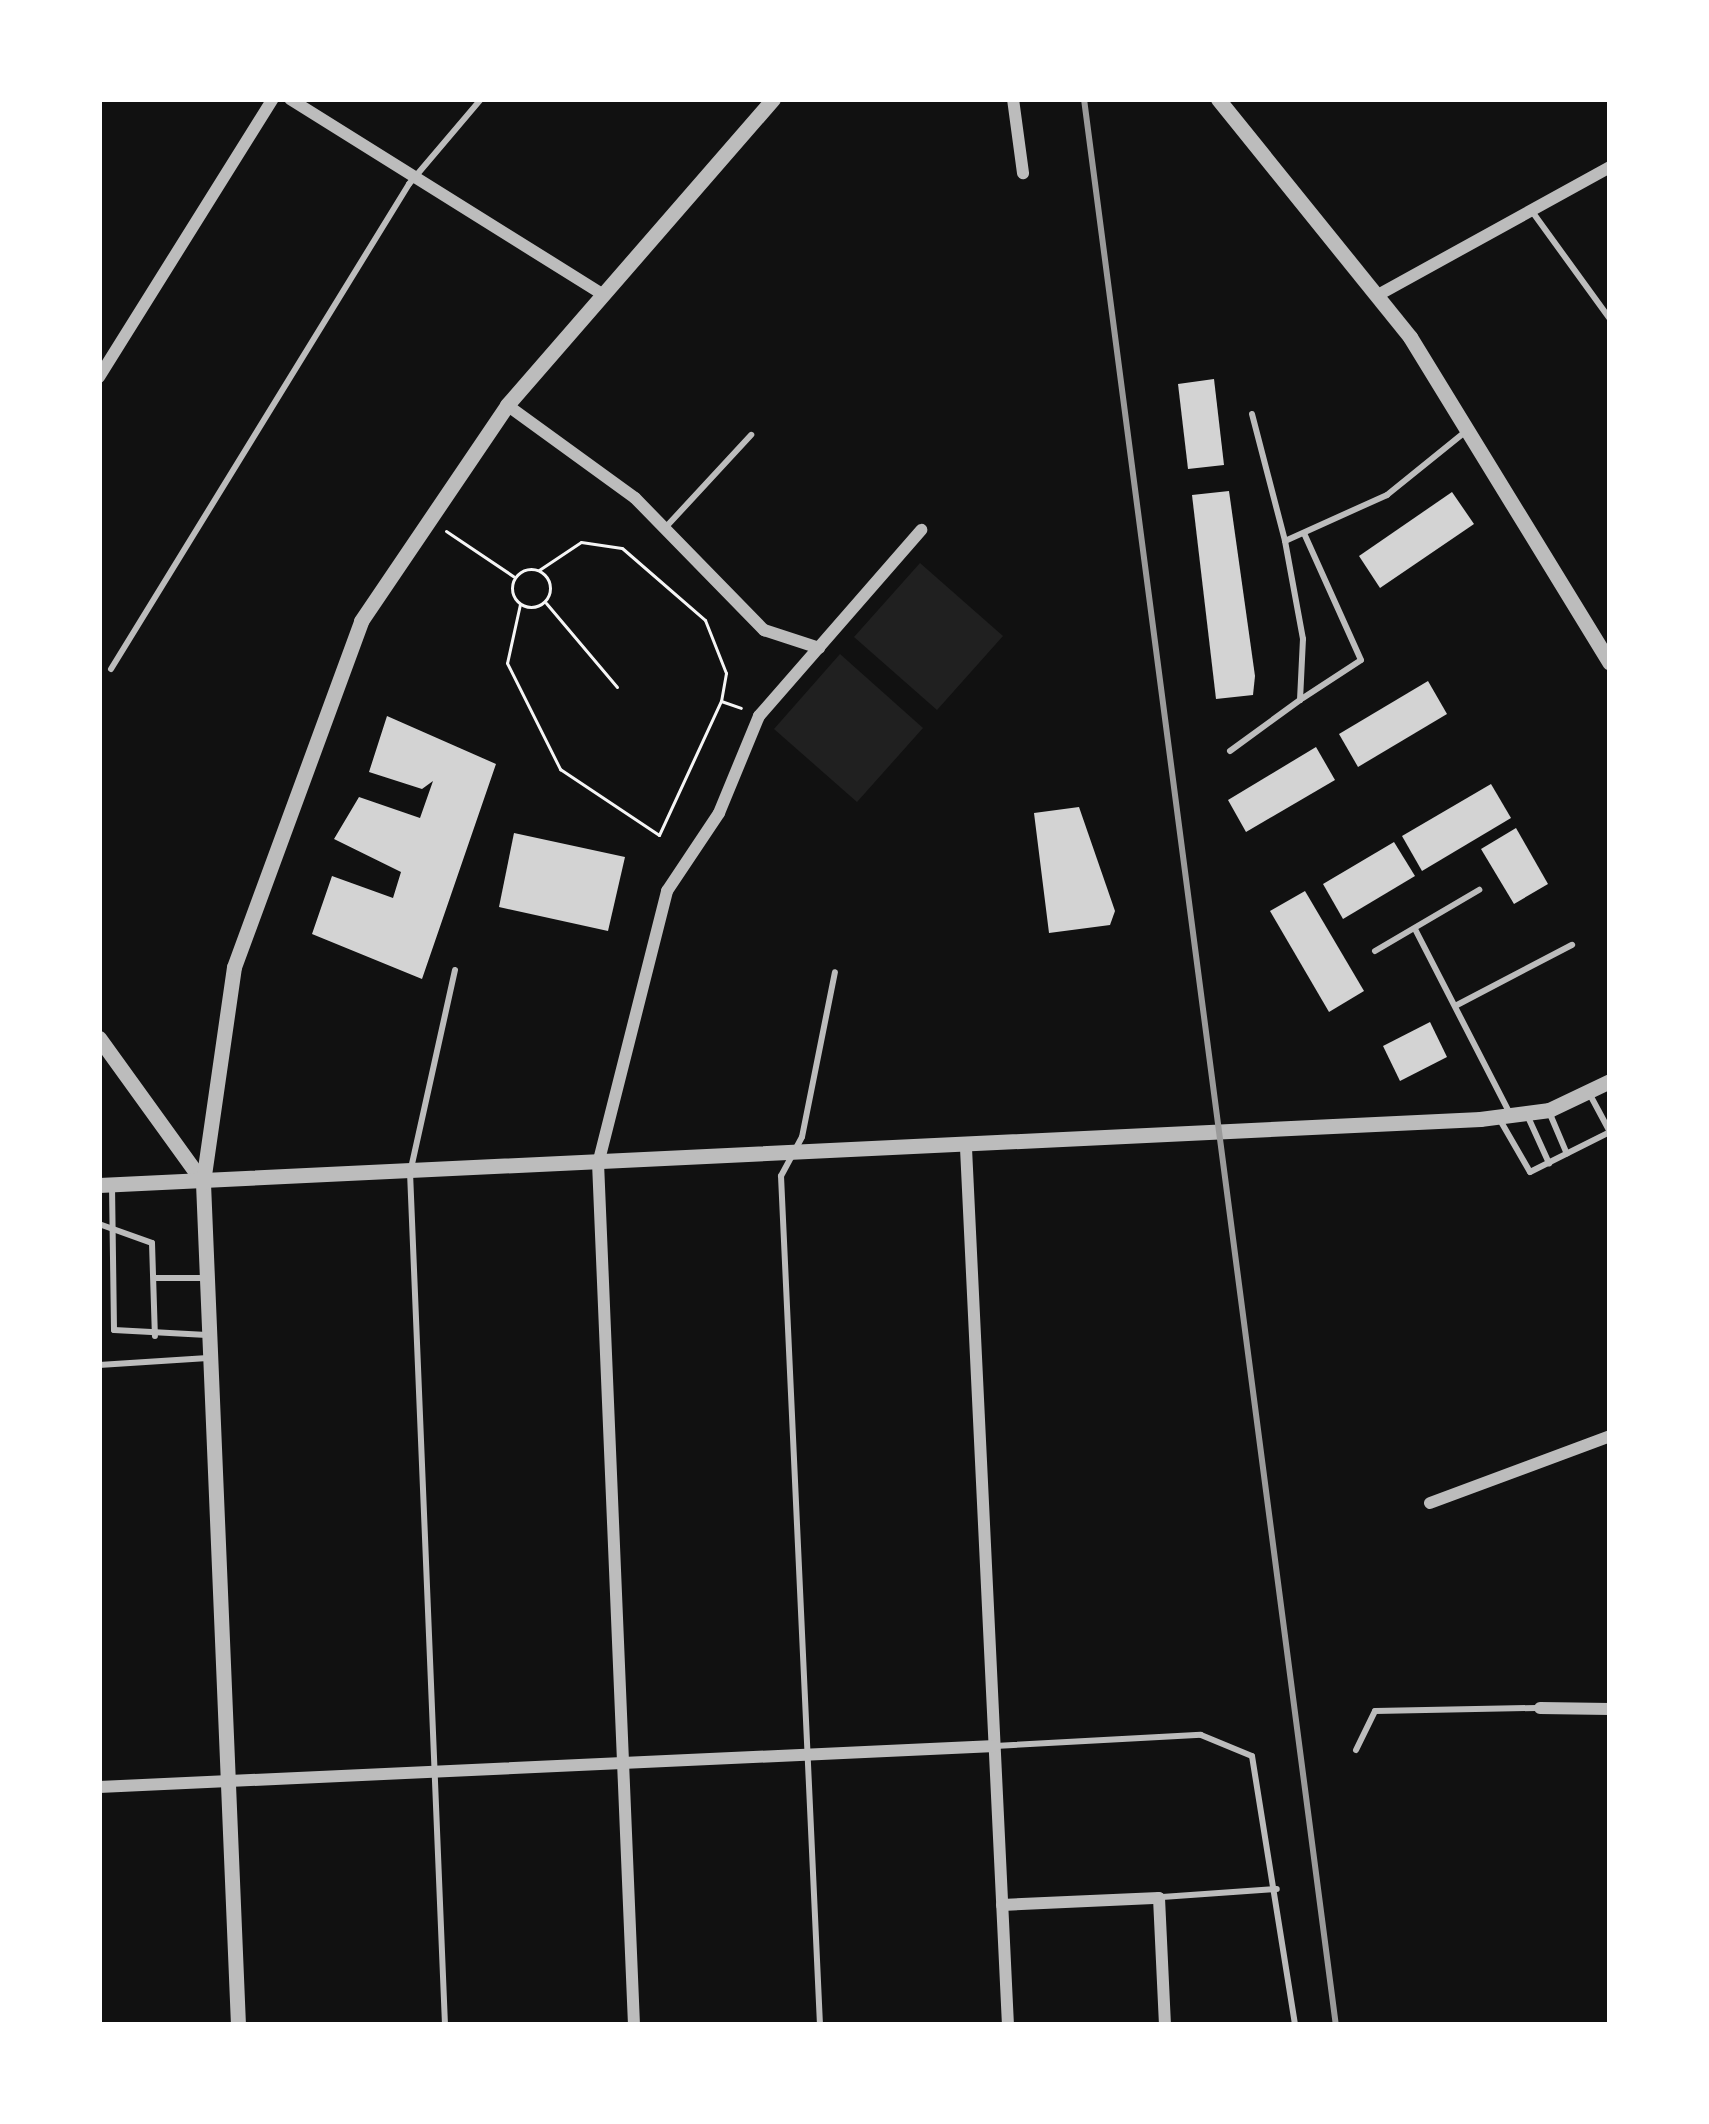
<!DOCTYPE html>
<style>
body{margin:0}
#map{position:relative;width:1709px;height:2124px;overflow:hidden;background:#111;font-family:"Times New Roman",serif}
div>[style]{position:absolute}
.green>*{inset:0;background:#202020}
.building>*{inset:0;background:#d3d3d3}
.path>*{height:3px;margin:-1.5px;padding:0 1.5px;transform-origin:1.5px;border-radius:1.5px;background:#f5f5f5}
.path>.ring{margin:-1.5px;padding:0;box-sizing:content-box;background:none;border:3px solid #f5f5f5;border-radius:50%}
.service>*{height:6px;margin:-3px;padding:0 3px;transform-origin:3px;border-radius:3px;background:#bcbcbc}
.minor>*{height:12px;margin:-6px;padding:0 6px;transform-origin:6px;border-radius:6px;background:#bcbcbc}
.tertiary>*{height:15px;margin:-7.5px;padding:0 7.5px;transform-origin:7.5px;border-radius:7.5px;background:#bcbcbc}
.rail>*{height:6px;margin:-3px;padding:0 3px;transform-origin:3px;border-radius:3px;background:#9a9a9a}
span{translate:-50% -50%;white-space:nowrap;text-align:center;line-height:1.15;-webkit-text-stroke:10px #fff;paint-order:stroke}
.frame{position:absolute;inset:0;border:102px solid #fff;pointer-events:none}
</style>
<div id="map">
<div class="green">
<i style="clip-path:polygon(920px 563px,1003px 636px,937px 710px,854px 637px)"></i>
<i style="clip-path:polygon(840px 654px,923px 728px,857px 802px,774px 729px)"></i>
</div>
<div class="building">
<i style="clip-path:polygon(1214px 379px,1224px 465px,1188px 469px,1178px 384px)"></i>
<i style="clip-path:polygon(1229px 491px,1255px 676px,1253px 695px,1216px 699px,1192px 495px)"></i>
<i style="clip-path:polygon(1452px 492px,1474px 524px,1380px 588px,1359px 556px)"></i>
<i style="clip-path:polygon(1428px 681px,1447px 714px,1358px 767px,1339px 734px)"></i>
<i style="clip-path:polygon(387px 716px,496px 764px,422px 979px,312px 934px,332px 876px,393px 898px,401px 872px,334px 839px,359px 797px,420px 818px,433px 781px,422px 789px,369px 772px)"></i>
<i style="clip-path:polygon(1316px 747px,1335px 780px,1246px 832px,1228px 800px)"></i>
<i style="clip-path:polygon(1491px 784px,1511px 818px,1422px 871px,1402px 836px)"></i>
<i style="clip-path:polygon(1079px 807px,1115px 911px,1110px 925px,1049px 933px,1034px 813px)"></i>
<i style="clip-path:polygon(1516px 828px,1548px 884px,1514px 904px,1481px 849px)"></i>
<i style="clip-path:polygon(514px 833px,625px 857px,608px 931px,499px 907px)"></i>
<i style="clip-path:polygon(1394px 842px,1415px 876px,1343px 919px,1323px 884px)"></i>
<i style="clip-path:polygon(1305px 891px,1364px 991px,1329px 1012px,1270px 911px)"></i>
<i style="clip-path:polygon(1430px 1022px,1447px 1057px,1400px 1081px,1383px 1046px)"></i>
</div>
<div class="path">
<i style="left:446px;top:531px;width:81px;rotate:33.9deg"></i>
<i class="ring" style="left:512px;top:569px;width:35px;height:35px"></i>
<i style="left:539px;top:570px;width:50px;rotate:-33.7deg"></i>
<i style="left:581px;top:542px;width:41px;rotate:8.3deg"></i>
<i style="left:622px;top:548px;width:110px;rotate:40.9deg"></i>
<i style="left:705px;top:620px;width:57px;rotate:68.4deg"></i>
<i style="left:726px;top:673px;width:28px;rotate:100deg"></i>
<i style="left:721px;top:701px;width:21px;rotate:19deg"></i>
<i style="left:546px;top:603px;width:110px;rotate:49.8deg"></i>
<i style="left:520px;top:604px;width:60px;rotate:102.4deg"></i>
<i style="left:507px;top:663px;width:119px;rotate:63.4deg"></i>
<i style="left:560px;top:769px;width:119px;rotate:33.7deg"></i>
<i style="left:659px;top:835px;width:148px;rotate:-65.2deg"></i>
</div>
<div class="service">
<i style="left:1531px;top:210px;width:135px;rotate:54.1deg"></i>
<i style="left:1252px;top:414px;width:131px;rotate:75.4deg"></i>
<i style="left:665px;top:528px;width:127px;rotate:-47.2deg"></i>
<i style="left:111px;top:669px;width:569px;rotate:-58.43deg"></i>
<i style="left:409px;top:184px;width:111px;rotate:-49.7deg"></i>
<i style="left:1303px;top:698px;width:69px;rotate:-33.2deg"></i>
<i style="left:1361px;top:660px;width:139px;rotate:-114.2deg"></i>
<i style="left:1230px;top:751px;width:87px;rotate:-36.1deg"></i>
<i style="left:1300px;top:700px;width:61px;rotate:-87.2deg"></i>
<i style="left:1303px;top:639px;width:100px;rotate:-100.4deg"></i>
<i style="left:1285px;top:541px;width:112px;rotate:-24.3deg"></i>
<i style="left:1387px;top:495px;width:100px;rotate:-38.9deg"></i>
<i style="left:1415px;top:929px;width:206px;rotate:62.8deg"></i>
<i style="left:1375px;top:951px;width:121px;rotate:-30.4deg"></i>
<i style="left:1457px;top:1005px;width:130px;rotate:-27.6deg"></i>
<i style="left:1550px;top:1114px;width:43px;rotate:67deg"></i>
<i style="left:1528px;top:1117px;width:51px;rotate:65.5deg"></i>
<i style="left:1500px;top:1120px;width:60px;rotate:60deg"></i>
<i style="left:1530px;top:1172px;width:89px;rotate:-26.6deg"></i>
<i style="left:1610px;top:1132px;width:47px;rotate:-118.2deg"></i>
<i style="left:112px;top:1186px;width:144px;rotate:89.2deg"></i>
<i style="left:114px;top:1330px;width:93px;rotate:3.1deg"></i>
<i style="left:99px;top:1224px;width:56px;rotate:19.7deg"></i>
<i style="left:152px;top:1243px;width:93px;rotate:88.2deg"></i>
<i style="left:154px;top:1278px;width:50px"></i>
<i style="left:99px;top:1365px;width:109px;rotate:-3.7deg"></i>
<i style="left:995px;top:1746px;width:206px;rotate:-3.1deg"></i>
<i style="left:1201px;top:1735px;width:55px;rotate:22.4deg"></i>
<i style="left:1252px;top:1756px;width:272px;rotate:80.9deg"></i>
<i style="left:1356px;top:1750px;width:43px;rotate:-64deg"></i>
<i style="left:1375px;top:1711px;width:162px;rotate:-1.1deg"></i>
<i style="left:1162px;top:1897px;width:115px;rotate:-4deg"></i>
<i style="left:445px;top:2025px;width:853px;rotate:-92.35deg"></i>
<i style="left:410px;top:1173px;width:208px;rotate:-77.5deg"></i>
<i style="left:820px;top:2025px;width:850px;rotate:-92.63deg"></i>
<i style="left:781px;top:1176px;width:44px;rotate:-61.7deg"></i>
<i style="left:802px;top:1137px;width:168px;rotate:-78.7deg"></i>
</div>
<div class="minor">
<i style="left:290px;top:99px;width:368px;rotate:32deg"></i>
<i style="left:1013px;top:99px;width:75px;rotate:82.3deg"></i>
<i style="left:1378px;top:295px;width:265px;rotate:-28.9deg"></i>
<i style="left:99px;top:377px;width:328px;rotate:-58deg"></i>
<i style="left:507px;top:405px;width:158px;rotate:36deg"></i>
<i style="left:635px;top:498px;width:185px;rotate:45.7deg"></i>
<i style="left:764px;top:630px;width:58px;rotate:18.1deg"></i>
<i style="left:966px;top:1148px;width:878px;rotate:87.26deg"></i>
<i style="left:1430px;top:1503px;width:192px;rotate:-20.4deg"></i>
<i style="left:1540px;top:1708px;width:70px;rotate:0.8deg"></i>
<i style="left:99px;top:1787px;width:897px;rotate:-2.62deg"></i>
<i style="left:1002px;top:1905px;width:157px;rotate:-2.6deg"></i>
<i style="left:1159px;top:1898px;width:127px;rotate:87.3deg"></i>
<i style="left:634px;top:2025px;width:862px;rotate:-92.39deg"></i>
<i style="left:598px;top:1164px;width:282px;rotate:-75.8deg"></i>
<i style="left:667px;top:891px;width:94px;rotate:-56.3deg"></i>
<i style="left:719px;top:813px;width:105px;rotate:-67.6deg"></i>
<i style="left:759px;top:716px;width:247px;rotate:-48.9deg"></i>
</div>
<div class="tertiary">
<i style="left:1218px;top:99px;width:306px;rotate:51.1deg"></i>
<i style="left:1410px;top:337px;width:382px;rotate:58.5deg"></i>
<i style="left:99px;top:1038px;width:178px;rotate:54.2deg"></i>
<i style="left:99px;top:1185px;width:1383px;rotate:-2.74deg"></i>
<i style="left:1480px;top:1119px;width:70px;rotate:-7.4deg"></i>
<i style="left:1549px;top:1110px;width:68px;rotate:-25.4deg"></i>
<i style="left:238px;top:2025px;width:844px;rotate:-92.38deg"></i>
<i style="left:203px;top:1182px;width:217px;rotate:-81.8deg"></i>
<i style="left:234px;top:967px;width:369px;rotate:-69.8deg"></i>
<i style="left:361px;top:621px;width:261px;rotate:-55.9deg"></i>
<i style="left:507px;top:405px;width:405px;rotate:-49deg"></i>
</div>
<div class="rail">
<i style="left:1084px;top:99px;width:1942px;rotate:82.55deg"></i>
</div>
<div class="frame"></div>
</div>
